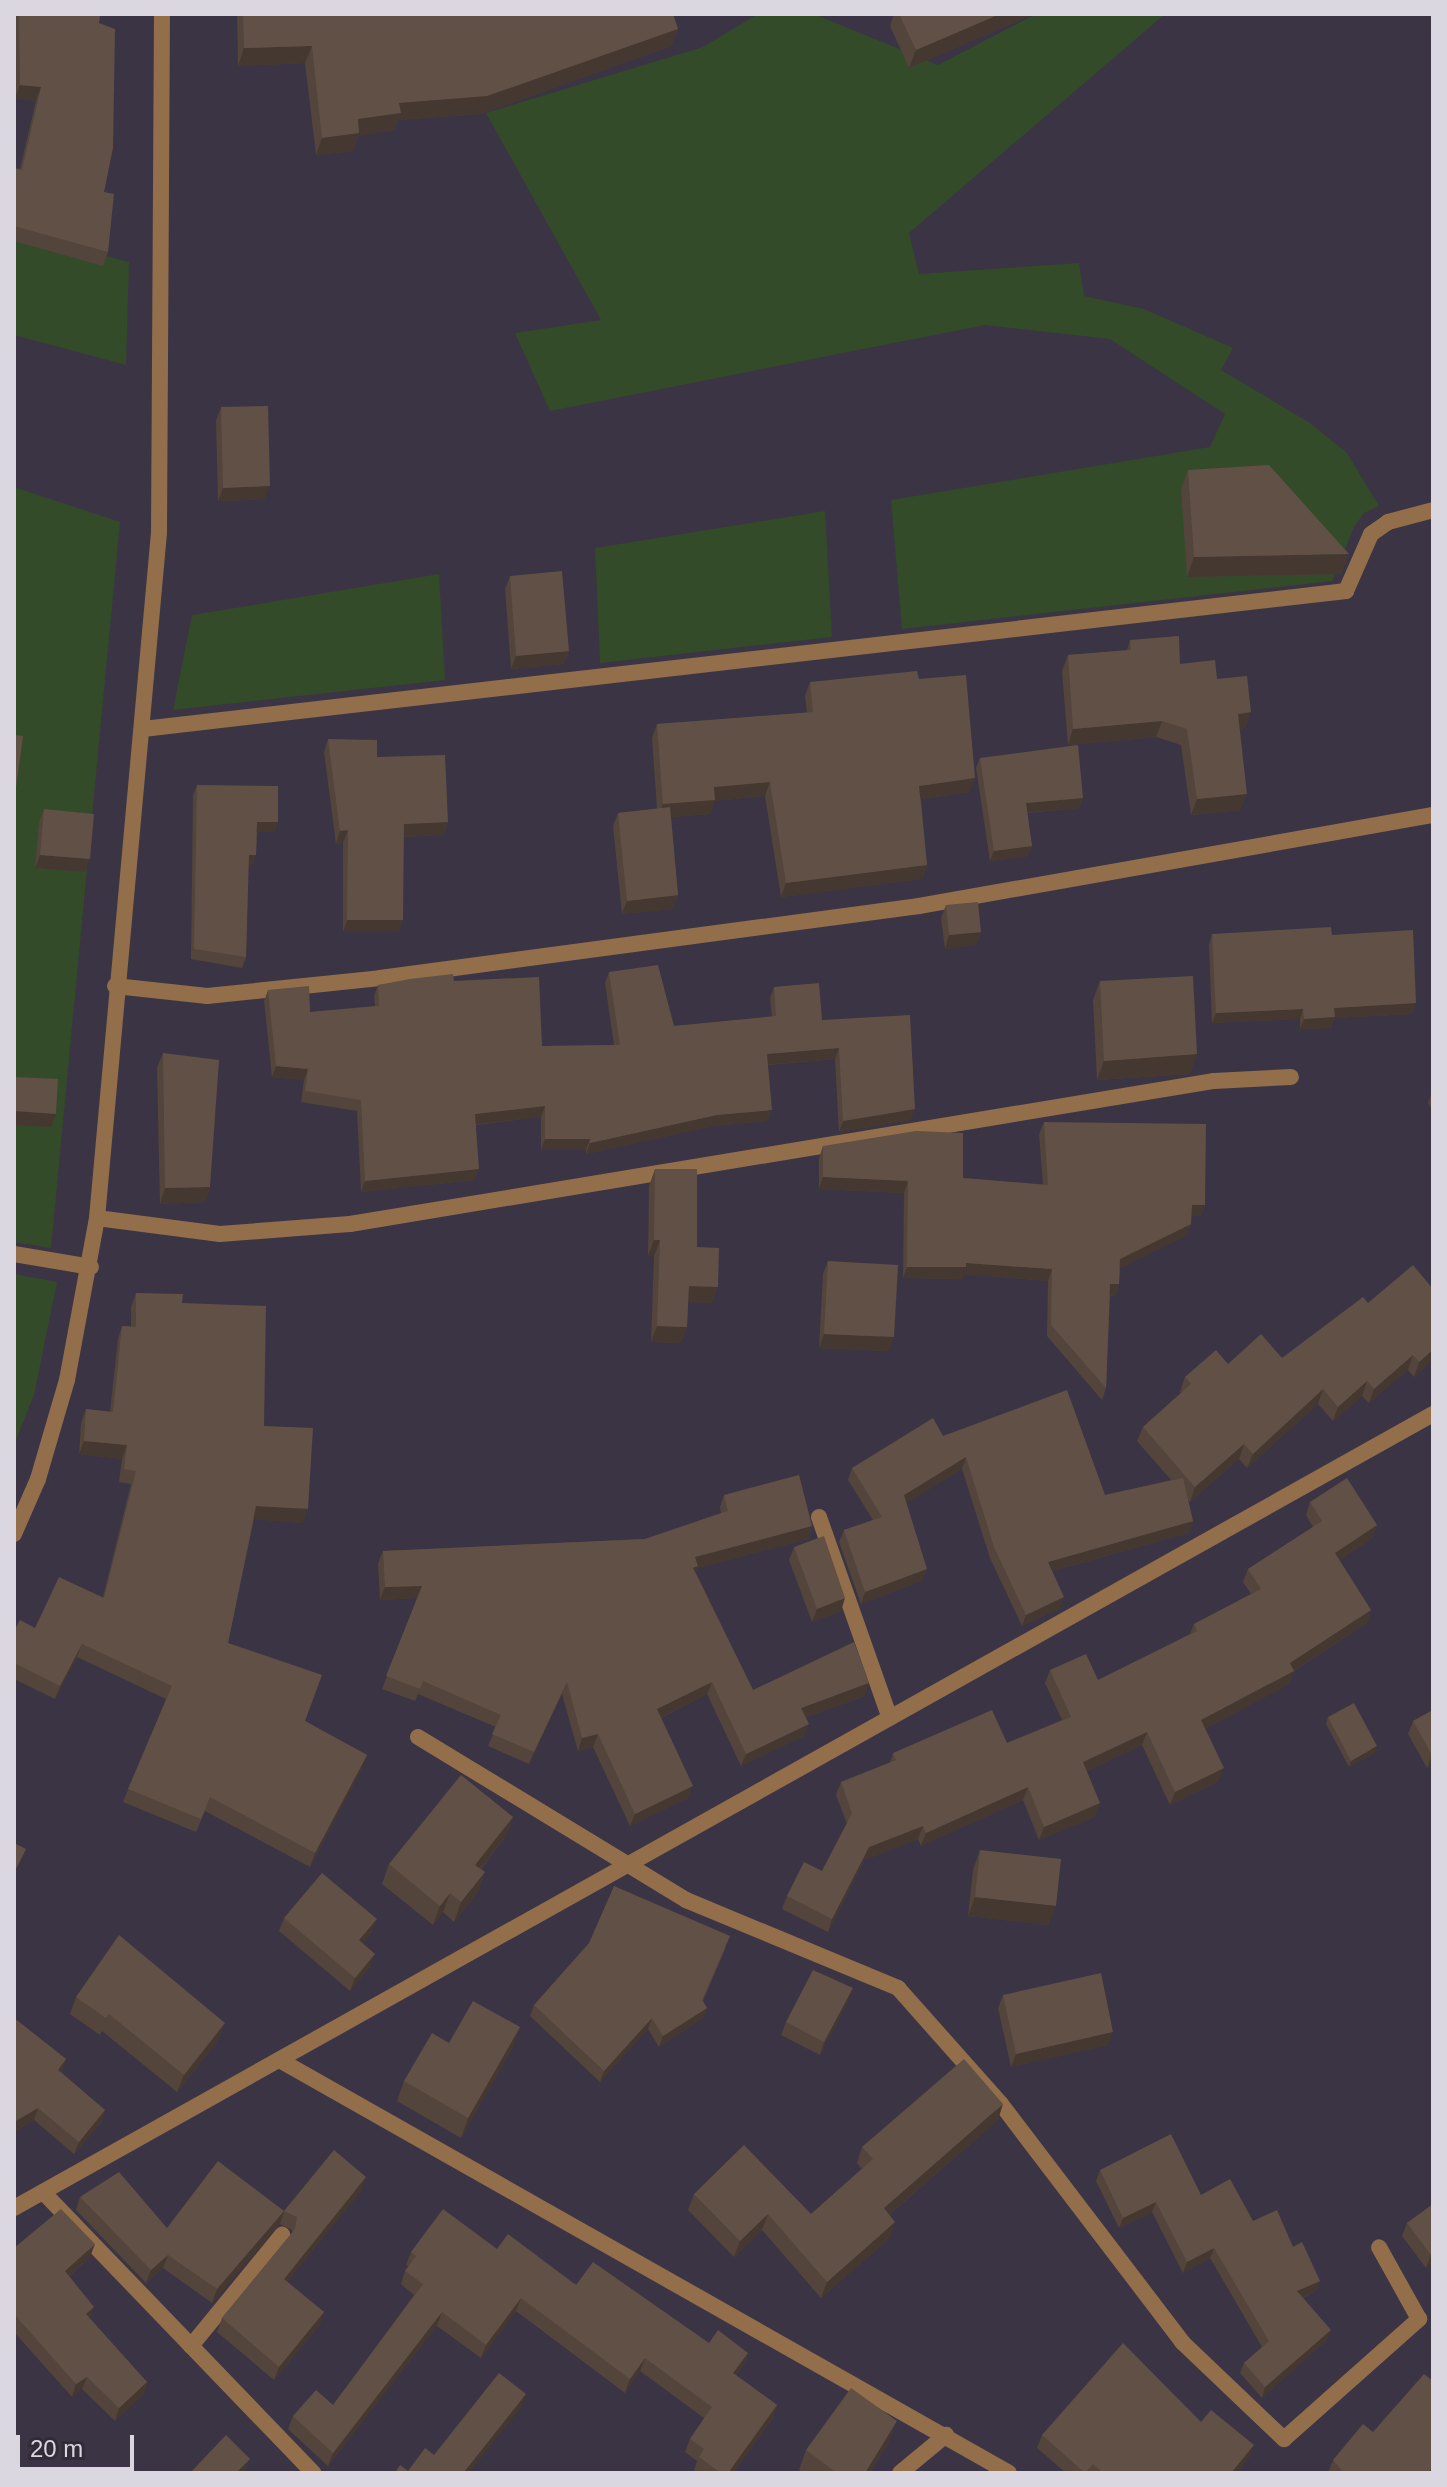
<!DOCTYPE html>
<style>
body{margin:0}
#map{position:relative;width:1447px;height:2487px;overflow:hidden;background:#3b3444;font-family:Arial,sans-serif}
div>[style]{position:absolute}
.green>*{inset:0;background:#334b28}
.service>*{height:16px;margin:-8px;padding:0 8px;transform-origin:8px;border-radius:8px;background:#926e4b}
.minor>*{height:16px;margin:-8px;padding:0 8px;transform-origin:8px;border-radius:8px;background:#926e4b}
.wall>*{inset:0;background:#53453b}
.shaded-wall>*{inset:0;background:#443830}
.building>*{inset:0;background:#615045}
span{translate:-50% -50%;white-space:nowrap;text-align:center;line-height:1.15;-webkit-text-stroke:6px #312a39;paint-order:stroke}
.frame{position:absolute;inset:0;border:16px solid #dbd7e1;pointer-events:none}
.scale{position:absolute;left:16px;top:2435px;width:118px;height:36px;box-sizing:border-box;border:4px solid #dbd7e1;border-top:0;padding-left:10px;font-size:24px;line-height:28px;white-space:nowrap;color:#dbd7e1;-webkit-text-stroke:6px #312a39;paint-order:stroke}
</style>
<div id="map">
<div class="green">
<i style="clip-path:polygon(758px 14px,814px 14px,938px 65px,1036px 14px,1165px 14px,909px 233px,919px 274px,1079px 263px,1084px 296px,1144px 309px,1233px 348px,1221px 370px,1310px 423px,1347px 453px,1379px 506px,1364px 513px,1354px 527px,1332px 581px,902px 629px,891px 500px,1210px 447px,1225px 414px,1110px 339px,985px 325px,550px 411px,515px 333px,601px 320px,486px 113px,703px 47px)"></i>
<i style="clip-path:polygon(14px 231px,129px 262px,126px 365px,14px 335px)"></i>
<i style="clip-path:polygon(14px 487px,120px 522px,51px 1248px,14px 1242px)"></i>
<i style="clip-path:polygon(825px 511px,832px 637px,600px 663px,595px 548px)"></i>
<i style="clip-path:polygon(439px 574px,445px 680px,173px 710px,192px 615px)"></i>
<i style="clip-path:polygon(14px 1274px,57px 1282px,34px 1395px,16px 1440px)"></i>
</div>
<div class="service">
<i style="left:819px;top:1517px;width:211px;rotate:70.6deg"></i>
<i style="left:191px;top:2346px;width:144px;rotate:-50.7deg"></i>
</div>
<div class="minor">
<i style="left:143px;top:729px;width:1211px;rotate:-6.54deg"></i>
<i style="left:1346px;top:591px;width:62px;rotate:-66.3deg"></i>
<i style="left:1371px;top:534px;width:21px;rotate:-35deg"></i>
<i style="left:1388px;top:522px;width:47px;rotate:-14.9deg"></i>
<i style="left:115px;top:986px;width:93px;rotate:6.2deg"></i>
<i style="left:207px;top:996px;width:174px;rotate:-5.9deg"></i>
<i style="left:380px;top:978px;width:544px;rotate:-7.61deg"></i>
<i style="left:919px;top:906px;width:522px;rotate:-10.04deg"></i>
<i style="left:97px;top:1218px;width:124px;rotate:7.4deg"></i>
<i style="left:220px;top:1234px;width:130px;rotate:-4.4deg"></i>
<i style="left:350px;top:1224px;width:876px;rotate:-9.4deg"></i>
<i style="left:1214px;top:1081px;width:77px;rotate:-3deg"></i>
<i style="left:14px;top:1254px;width:78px;rotate:9.6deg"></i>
<i style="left:14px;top:1534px;width:60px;rotate:-66.4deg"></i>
<i style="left:38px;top:1479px;width:103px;rotate:-73.7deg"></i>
<i style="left:67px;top:1380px;width:165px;rotate:-79.5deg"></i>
<i style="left:97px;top:1218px;width:688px;rotate:-84.83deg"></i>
<i style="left:159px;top:533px;width:519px;rotate:-89.67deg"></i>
<i style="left:418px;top:1737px;width:314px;rotate:31.3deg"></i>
<i style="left:686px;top:1900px;width:230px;rotate:22.5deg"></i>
<i style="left:898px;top:1988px;width:155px;rotate:48.4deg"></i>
<i style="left:1001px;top:2104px;width:299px;rotate:52.7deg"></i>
<i style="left:1182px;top:2342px;width:141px;rotate:43.6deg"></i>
<i style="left:1284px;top:2439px;width:181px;rotate:-41.6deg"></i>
<i style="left:1419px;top:2319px;width:82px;rotate:-119.1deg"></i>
<i style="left:283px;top:2062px;width:834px;rotate:29.51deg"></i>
<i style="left:43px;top:2192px;width:390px;rotate:46.1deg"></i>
<i style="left:14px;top:2208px;width:1626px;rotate:-29.23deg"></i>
<i style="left:900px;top:2473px;width:60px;rotate:-39.6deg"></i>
</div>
<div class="wall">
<i style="clip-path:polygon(14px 14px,100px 14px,99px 23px,104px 192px,108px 252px,103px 266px,14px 241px,14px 168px,20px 169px,36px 101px,15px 98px)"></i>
<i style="clip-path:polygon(237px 14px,673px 14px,678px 29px,671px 46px,481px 114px,398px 120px,394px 130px,358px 136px,353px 151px,316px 155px,305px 63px,238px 66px)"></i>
<i style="clip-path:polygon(894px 14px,1034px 14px,909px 68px,890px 26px)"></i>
<i style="clip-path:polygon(221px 407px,265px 499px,218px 501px,216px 421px)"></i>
<i style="clip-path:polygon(1188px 470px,1342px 574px,1187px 577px,1181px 489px)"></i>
<i style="clip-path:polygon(510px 576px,569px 651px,564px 664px,511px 669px,505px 589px)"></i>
<i style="clip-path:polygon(1130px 640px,1180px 664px,1217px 679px,1251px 712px,1245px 728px,1239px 729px,1241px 810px,1191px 815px,1181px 745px,1156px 737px,1068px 745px,1062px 671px,1068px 655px,1127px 650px)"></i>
<i style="clip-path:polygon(919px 679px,970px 792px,921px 799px,927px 865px,922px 879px,781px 897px,765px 796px,714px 801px,710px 814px,671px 817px,678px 895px,673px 909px,622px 914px,613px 826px,618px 813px,657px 809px,652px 738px,657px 724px,807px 713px,805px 696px,810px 682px)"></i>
<i style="clip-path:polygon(328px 739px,377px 757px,448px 822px,443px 835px,403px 837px,399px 932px,343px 932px,343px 843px,336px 844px,324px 752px)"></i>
<i style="clip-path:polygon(980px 758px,1083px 798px,1079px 808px,1027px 813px,1032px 846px,1028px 856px,990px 861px,976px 768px)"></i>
<i style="clip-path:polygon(197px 785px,278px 822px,274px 832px,257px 832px,256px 855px,252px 865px,248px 865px,246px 957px,242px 968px,191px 959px,193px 795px)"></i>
<i style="clip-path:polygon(44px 809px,85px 872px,35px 868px,39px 822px)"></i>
<i style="clip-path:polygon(946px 905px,981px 932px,976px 945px,945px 949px,941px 918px)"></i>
<i style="clip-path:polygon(1212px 934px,1332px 935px,1416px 1003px,1412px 1014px,1334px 1018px,1331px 1028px,1300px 1029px,1300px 1019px,1212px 1023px,1209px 945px)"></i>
<i style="clip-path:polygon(609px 972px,674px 1026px,772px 1017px,770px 998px,774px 987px,822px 1020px,911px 1120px,839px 1132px,835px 1059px,768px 1065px,768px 1121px,713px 1126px,586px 1154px,586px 1150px,541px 1150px,541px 1117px,476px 1125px,475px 1180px,361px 1192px,357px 1111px,301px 1102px,304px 1080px,272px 1077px,264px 1001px,268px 990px,310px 1012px,375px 1006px,374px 996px,378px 985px,454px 981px,542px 1046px,614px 1045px,605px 983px)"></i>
<i style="clip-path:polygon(1100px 981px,1197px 1054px,1190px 1074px,1097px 1080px,1093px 1000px)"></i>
<i style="clip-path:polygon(163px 1053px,210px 1187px,205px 1202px,160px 1204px,157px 1068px)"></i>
<i style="clip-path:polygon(1433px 1089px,1433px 1111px,1428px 1103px)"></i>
<i style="clip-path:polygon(1044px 1122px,1205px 1205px,1201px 1216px,1191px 1216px,1191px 1224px,1187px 1235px,1120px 1268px,1119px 1284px,1115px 1296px,1110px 1296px,1106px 1388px,1102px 1400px,1047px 1336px,1048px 1281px,963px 1274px,962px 1279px,903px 1278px,904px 1193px,819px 1189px,819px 1158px,823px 1146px,963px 1178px,1043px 1185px,1039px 1134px)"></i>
<i style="clip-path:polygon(655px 1169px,697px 1247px,712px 1303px,688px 1302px,687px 1327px,681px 1343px,651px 1342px,654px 1256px,648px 1256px,649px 1186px)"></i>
<i style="clip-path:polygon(828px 1261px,889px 1351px,819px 1348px,823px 1274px)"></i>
<i style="clip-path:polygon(136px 1293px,182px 1303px,264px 1426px,303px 1523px,254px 1519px,228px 1643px,305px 1721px,367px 1755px,362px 1768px,310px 1867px,205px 1811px,196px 1832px,123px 1802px,166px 1699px,77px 1657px,55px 1699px,14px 1679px,14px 1631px,35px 1628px,103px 1597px,131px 1484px,119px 1482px,122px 1459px,79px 1454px,81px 1423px,86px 1409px,110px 1412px,118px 1339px,122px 1326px,131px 1327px,131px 1307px)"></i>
<i style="clip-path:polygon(1368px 1303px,1433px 1360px,1414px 1377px,1408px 1370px,1369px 1403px,1362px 1396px,1333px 1421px,1318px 1404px,1247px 1468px,1239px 1459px,1190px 1502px,1188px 1500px,1193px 1521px,1189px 1533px,1052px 1571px,1060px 1608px,1022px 1626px,990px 1558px,962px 1469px,906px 1503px,923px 1580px,861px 1604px,839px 1542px,844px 1530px,873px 1520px,848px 1480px,852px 1468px,943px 1436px,1105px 1495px,1171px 1480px,1137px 1441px,1143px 1427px,1181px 1393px,1180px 1392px,1185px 1377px,1228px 1364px,1282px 1358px)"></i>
<i style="clip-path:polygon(724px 1495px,812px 1526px,808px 1539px,697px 1568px,696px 1573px,753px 1690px,865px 1696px,806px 1717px,804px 1736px,741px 1766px,707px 1694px,661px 1718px,688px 1798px,630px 1826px,593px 1747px,578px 1751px,562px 1694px,529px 1764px,488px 1746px,496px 1727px,418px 1694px,415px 1701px,382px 1689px,417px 1598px,380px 1600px,378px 1563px,383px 1551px,645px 1539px,721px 1513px,720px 1507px)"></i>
<i style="clip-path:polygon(1310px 1502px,1377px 1525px,1372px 1539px,1339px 1560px,1371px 1610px,1367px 1623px,1294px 1671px,1289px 1684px,1205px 1729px,1219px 1781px,1170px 1805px,1142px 1745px,1087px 1771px,1095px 1817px,1039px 1840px,1023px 1800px,921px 1846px,918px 1839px,864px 1860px,828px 1932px,782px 1909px,787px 1896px,822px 1871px,847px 1824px,836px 1795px,841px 1782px,890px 1763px,893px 1753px,1007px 1743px,1062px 1720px,1045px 1683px,1050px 1670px,1098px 1680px,1190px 1634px,1194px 1624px,1251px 1594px,1243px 1582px,1248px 1569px,1313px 1527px,1306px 1515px)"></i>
<i style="clip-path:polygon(794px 1547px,841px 1611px,812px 1622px,789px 1560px)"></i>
<i style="clip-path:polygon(1433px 1710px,1433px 1765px,1427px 1768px,1408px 1734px,1413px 1721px)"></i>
<i style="clip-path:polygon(1328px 1717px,1375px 1753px,1349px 1767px,1326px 1724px)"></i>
<i style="clip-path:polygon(513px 1817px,506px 1836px,481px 1869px,485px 1872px,478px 1892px,454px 1922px,443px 1912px,433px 1925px,382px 1884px,389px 1864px)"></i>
<i style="clip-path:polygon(980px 1850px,1049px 1925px,968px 1916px,973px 1870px)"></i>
<i style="clip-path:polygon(284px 1918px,372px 1932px,363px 1943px,370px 1967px,350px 1991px,279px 1931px)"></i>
<i style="clip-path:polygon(726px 1947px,703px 2001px,707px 2008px,703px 2018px,659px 2047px,648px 2029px,600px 2082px,530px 2016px,534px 2005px)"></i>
<i style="clip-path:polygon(1003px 1995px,1108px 2045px,1011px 2067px,998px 2008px)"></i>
<i style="clip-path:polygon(76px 1997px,218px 2041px,177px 2092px,102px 2031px,100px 2035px,70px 2014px)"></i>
<i style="clip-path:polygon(848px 2001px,820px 2055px,781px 2035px,786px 2022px)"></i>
<i style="clip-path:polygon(14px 2018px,66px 2059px,61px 2072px,105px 2110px,101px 2123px,74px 2154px,34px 2120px,14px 2132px)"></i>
<i style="clip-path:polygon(520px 2027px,513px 2047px,461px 2138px,397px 2101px,404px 2081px,449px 2043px)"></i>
<i style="clip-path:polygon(998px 2120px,889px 2215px,890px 2238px,821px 2298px,762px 2230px,734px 2257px,688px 2210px,694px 2194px,811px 2214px,862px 2169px,857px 2163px,862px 2147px)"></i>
<i style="clip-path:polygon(1100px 2170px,1201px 2195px,1253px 2221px,1293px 2247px,1320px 2281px,1316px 2291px,1303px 2298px,1327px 2340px,1262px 2398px,1240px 2373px,1244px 2363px,1262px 2347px,1210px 2258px,1183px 2273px,1152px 2212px,1119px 2228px,1096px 2181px)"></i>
<i style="clip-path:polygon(362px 2190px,287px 2282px,324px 2312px,319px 2326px,274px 2380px,217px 2332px,222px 2318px,292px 2233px,292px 2230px,280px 2224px,284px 2211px)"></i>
<i style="clip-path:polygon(80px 2197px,167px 2228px,284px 2211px,279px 2225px,212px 2303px,163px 2268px,146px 2283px,76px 2210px)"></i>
<i style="clip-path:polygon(1433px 2204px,1433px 2263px,1426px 2268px,1402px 2236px,1407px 2223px)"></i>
<i style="clip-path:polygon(14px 2248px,90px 2257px,69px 2276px,90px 2319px,147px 2382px,143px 2395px,115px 2421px,82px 2389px,72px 2397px,14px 2332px)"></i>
<i style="clip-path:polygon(497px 2249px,709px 2343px,748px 2353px,743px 2366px,736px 2375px,777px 2405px,773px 2418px,733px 2473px,698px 2473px,694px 2470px,697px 2461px,685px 2452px,690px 2439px,704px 2418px,640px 2371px,625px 2393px,516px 2311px,481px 2358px,437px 2326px,328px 2466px,288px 2429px,293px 2416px,333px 2405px,414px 2295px,401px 2284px,405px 2271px,409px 2267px,406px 2265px,411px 2252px)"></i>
<i style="clip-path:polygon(1201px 2422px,1249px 2457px,1237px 2473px,1066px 2473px,1037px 2448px,1042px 2435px)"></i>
<i style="clip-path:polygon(1373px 2432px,1433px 2473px,1328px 2473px,1333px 2460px)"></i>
<i style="clip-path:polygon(890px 2440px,870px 2473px,804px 2473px,799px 2470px,806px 2450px)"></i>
</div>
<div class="shaded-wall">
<i style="clip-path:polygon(1000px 14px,1034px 14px,909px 68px,916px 50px)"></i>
<i style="clip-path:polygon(678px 29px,671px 46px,481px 114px,398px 120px,394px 130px,358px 136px,353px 151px,316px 155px,322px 138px,358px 119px,399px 103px)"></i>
<i style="clip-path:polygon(312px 46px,305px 63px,238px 66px,244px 48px)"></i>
<i style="clip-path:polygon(20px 85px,41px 87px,36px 101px,15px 98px)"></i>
<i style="clip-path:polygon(270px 486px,265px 499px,218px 501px,223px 488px)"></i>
<i style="clip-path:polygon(1349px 554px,1342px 574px,1187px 577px,1194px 557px)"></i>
<i style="clip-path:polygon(569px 651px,564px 664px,511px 669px,516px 656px)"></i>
<i style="clip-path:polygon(1251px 712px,1245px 728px,1232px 730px,1238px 714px)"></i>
<i style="clip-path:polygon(1162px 721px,1156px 737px,1068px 745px,1073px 729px)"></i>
<i style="clip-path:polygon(975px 778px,970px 792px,914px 800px,919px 786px)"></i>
<i style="clip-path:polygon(770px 782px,765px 796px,714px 801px,710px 814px,658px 818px,663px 804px,714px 787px)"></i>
<i style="clip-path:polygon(1247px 794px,1241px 810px,1191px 815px,1197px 799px)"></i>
<i style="clip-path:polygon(1083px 798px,1079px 808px,1022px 813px,1026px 803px)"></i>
<i style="clip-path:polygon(257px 822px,278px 822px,274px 832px,253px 832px)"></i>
<i style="clip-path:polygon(448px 822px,443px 835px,399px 837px,404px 824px)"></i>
<i style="clip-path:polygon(348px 830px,343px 843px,336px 844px,340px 831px)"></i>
<i style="clip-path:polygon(1032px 846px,1028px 856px,990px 861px,994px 851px)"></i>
<i style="clip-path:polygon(40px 855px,90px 859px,85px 872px,35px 868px)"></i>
<i style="clip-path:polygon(249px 855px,256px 855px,252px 865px,245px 865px)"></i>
<i style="clip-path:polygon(927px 865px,922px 879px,781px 897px,786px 883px)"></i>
<i style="clip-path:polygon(678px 895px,673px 909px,622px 914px,627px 901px)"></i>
<i style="clip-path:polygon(347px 920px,403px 920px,399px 932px,343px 932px)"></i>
<i style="clip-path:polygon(981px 932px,976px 945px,945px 949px,949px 935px)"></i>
<i style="clip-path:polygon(1416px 1003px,1412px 1014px,1334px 1018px,1331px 1028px,1300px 1029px,1304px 1019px,1334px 1008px)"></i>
<i style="clip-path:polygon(1303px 1009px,1300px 1019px,1212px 1023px,1216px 1013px)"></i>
<i style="clip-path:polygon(839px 1048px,835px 1059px,763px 1065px,767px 1054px)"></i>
<i style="clip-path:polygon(1197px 1054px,1190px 1074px,1097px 1080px,1104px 1061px)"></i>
<i style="clip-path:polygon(276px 1066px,308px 1069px,304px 1080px,272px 1077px)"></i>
<i style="clip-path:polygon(545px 1106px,541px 1117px,471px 1125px,475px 1114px)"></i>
<i style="clip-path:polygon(915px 1109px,911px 1120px,839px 1132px,843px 1121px)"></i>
<i style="clip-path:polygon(772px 1110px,768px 1121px,713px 1126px,586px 1154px,590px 1143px,717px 1115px)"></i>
<i style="clip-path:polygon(14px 1111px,56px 1114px,51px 1127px,14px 1125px)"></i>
<i style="clip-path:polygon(545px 1139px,590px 1139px,586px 1150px,541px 1150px)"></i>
<i style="clip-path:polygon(479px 1169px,475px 1180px,361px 1192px,365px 1181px)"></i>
<i style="clip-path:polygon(823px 1177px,908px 1181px,904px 1193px,819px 1189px)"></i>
<i style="clip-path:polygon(210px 1187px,205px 1202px,160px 1204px,165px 1188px)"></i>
<i style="clip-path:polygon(1192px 1205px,1205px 1205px,1201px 1216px,1187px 1216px)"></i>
<i style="clip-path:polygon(1191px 1224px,1187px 1235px,1116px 1270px,1120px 1259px)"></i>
<i style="clip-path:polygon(654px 1240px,660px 1240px,654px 1256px,648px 1256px)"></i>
<i style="clip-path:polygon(966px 1263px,1052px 1269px,1048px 1281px,963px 1274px,962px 1279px,903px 1278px,907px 1267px)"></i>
<i style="clip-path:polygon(1110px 1284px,1119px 1284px,1115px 1296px,1106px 1295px)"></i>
<i style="clip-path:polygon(689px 1286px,718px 1287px,712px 1303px,683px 1302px)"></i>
<i style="clip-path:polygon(657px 1326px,687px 1327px,681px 1343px,651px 1342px)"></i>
<i style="clip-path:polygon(824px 1334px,894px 1337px,889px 1351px,819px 1348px)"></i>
<i style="clip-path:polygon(1433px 1350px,1433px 1360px,1414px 1377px,1419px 1362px)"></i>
<i style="clip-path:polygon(1413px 1355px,1408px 1370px,1369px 1403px,1374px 1389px)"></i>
<i style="clip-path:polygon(1367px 1381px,1362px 1396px,1333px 1421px,1338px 1407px)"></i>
<i style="clip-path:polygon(1323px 1389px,1318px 1404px,1247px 1468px,1253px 1454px)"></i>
<i style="clip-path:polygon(84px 1441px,127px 1445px,122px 1459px,79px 1454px)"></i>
<i style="clip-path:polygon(1244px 1444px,1239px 1459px,1190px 1502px,1195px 1487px)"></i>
<i style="clip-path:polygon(966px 1457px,962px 1469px,900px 1507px,904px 1495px)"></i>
<i style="clip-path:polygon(256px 1506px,308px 1509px,303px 1523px,252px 1519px)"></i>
<i style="clip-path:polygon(1193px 1521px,1189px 1533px,1044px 1573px,1048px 1562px)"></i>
<i style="clip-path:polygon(1377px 1525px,1372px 1539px,1330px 1567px,1335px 1553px)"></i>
<i style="clip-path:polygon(812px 1526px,808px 1539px,697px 1568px,694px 1579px,689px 1580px,695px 1557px)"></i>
<i style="clip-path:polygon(927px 1569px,923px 1580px,861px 1604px,865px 1592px)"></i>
<i style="clip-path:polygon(422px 1586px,417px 1598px,380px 1600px,385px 1587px)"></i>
<i style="clip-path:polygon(1064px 1597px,1060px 1608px,1022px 1626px,1026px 1615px)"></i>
<i style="clip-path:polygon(845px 1598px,841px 1611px,812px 1622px,817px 1609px)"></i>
<i style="clip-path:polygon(1371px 1610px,1367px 1623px,1292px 1672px,1294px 1671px,1289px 1684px,1196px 1734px,1201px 1720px)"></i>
<i style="clip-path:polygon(82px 1644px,77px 1657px,55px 1699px,60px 1686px)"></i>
<i style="clip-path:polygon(567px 1682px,562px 1694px,529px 1764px,534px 1752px)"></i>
<i style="clip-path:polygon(712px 1682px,707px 1694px,652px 1722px,657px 1709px)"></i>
<i style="clip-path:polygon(869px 1683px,865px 1696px,797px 1720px,801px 1708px)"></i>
<i style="clip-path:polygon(809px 1724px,804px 1736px,741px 1766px,746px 1754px)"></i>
<i style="clip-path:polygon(1147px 1732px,1142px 1745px,1078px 1775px,1083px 1762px)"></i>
<i style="clip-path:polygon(598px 1734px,593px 1747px,578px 1751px,582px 1738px)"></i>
<i style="clip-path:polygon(1377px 1746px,1375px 1753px,1349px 1767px,1351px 1761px)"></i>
<i style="clip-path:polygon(1433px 1754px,1433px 1765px,1427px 1768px,1432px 1755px)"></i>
<i style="clip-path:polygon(367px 1755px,362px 1768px,310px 1867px,315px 1853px)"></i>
<i style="clip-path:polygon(1224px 1768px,1219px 1781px,1170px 1805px,1175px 1792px)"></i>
<i style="clip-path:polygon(693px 1786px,688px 1798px,630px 1826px,635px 1814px)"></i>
<i style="clip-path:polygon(1028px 1787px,1023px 1800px,921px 1846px,926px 1833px)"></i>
<i style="clip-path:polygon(1100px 1803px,1095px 1817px,1039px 1840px,1044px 1827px)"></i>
<i style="clip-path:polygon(513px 1817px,506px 1836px,468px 1884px,475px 1865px)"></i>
<i style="clip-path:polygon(923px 1826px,918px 1839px,864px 1860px,828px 1932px,832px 1919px,869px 1847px)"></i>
<i style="clip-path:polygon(485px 1872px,478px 1892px,454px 1922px,461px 1902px)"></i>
<i style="clip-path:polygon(450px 1893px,443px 1912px,433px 1925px,440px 1906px)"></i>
<i style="clip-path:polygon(975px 1897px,1056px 1906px,1049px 1925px,968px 1916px)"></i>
<i style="clip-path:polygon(377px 1919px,372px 1932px,354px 1954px,359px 1940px)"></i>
<i style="clip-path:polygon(375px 1954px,370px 1967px,350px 1991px,355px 1978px)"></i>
<i style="clip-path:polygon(853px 1988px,848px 2001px,820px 2055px,824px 2042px)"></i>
<i style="clip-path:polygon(707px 2008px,703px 2018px,659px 2047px,663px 2036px)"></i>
<i style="clip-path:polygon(652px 2018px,648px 2029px,600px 2082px,604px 2071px)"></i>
<i style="clip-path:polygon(225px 2023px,218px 2041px,177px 2092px,184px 2075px)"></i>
<i style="clip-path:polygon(520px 2027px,513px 2047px,461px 2138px,468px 2118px)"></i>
<i style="clip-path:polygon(1113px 2032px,1108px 2045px,1011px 2067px,1016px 2054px)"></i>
<i style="clip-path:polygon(66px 2059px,61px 2071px,53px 2082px,58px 2070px)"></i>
<i style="clip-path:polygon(1003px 2104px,998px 2120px,878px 2224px,884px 2208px)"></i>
<i style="clip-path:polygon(38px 2108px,34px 2120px,14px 2132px,14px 2122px)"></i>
<i style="clip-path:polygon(105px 2110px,101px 2123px,74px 2154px,79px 2142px)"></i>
<i style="clip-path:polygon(366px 2177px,362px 2190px,279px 2292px,284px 2279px)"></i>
<i style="clip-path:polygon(1156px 2202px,1152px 2212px,1119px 2228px,1123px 2218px)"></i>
<i style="clip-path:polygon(284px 2211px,279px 2225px,212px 2303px,217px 2289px)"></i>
<i style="clip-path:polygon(768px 2214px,762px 2230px,734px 2257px,740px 2241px)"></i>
<i style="clip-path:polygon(895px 2222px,890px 2238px,821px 2298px,827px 2282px)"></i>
<i style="clip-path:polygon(95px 2244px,90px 2257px,60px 2283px,65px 2271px)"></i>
<i style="clip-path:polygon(1214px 2248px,1210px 2258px,1183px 2273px,1187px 2262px)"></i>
<i style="clip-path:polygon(1433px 2253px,1433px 2263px,1426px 2268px,1431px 2255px)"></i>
<i style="clip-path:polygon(168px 2255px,163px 2268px,146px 2283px,151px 2270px)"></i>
<i style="clip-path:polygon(1320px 2281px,1316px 2291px,1293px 2302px,1297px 2291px)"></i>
<i style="clip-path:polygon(521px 2298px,516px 2311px,481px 2358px,486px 2345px)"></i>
<i style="clip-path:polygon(94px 2307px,90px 2319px,86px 2314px)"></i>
<i style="clip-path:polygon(324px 2312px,319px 2326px,274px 2380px,279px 2367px)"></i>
<i style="clip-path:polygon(442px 2312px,437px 2326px,328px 2466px,333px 2453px)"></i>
<i style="clip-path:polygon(1331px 2330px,1327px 2340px,1262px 2398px,1265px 2387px)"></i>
<i style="clip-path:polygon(748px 2353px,743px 2366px,728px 2386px,733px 2373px)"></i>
<i style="clip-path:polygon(645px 2358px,640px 2371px,625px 2393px,630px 2379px)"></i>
<i style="clip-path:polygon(87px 2377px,82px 2389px,72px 2397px,76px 2384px)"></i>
<i style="clip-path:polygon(147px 2382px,143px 2395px,115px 2421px,119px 2408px)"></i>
<i style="clip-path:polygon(526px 2394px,521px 2408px,469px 2473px,464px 2473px)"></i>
<i style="clip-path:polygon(777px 2405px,773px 2418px,733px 2473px,728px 2473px)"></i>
<i style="clip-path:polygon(897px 2421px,890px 2440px,870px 2473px,865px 2473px)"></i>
<i style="clip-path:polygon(1254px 2445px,1249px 2457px,1237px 2473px,1231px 2473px)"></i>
<i style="clip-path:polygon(250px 2459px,244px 2473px,236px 2473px)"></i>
</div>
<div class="building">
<i style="clip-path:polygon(19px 14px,100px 14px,99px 23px,115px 29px,113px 148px,104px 192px,114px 194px,108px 252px,14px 226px,14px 168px,22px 170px,41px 87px,20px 85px)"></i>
<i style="clip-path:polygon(243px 14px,673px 14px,678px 29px,487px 96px,399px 103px,401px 113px,358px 119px,359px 133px,322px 138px,312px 46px,244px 48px)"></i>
<i style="clip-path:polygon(899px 14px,1000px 14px,916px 50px)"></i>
<i style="clip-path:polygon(268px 406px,270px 486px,223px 488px,221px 407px)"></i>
<i style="clip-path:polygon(1269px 465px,1349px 554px,1194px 557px,1188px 470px)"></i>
<i style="clip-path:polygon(562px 571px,569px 651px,516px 656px,510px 576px)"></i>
<i style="clip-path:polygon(1179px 636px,1180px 664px,1215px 660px,1217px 679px,1247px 676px,1251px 712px,1238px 714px,1247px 794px,1197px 799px,1187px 729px,1162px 721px,1073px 729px,1068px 655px,1131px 650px,1130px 640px)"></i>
<i style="clip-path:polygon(917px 671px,919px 679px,966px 675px,975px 778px,919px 786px,927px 865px,786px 883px,770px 782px,714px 787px,715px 800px,663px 804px,657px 724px,813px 712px,810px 682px)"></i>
<i style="clip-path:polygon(14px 735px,23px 736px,14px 803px)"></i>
<i style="clip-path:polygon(328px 739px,377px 740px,377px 757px,445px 755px,448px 822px,404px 824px,403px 920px,347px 920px,348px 830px,340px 831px)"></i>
<i style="clip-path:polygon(1078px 745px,1083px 798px,1026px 803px,1032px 846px,994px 851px,980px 758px)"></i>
<i style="clip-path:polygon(197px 785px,278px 786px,278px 822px,257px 822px,256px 855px,249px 855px,246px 957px,194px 949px)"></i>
<i style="clip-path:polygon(670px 807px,678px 895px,627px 901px,618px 813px)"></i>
<i style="clip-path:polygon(44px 809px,94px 814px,90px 859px,40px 855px)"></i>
<i style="clip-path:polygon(978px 902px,981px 932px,949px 935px,946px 905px)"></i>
<i style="clip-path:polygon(1331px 927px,1332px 935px,1413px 930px,1416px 1003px,1334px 1008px,1335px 1017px,1304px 1019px,1303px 1009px,1216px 1013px,1212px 934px)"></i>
<i style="clip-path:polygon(658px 965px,674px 1026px,776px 1016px,774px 987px,819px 983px,822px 1020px,910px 1015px,915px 1109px,843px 1121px,839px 1048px,767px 1054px,772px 1110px,717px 1115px,590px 1143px,590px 1139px,545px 1139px,545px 1106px,475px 1114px,479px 1169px,365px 1181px,361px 1100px,305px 1091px,308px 1069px,276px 1066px,268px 990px,309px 986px,310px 1012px,379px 1006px,378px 985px,410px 979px,453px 974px,454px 981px,539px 977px,542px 1046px,620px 1045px,609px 972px)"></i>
<i style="clip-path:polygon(1193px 976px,1197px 1054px,1104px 1061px,1100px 981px)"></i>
<i style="clip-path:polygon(163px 1053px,219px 1060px,210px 1187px,165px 1188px)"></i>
<i style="clip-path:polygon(14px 1077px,58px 1079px,56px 1114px,14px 1111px)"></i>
<i style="clip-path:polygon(1044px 1122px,1206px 1124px,1205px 1205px,1192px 1205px,1191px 1224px,1120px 1259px,1119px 1284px,1110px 1284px,1106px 1388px,1051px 1325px,1052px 1269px,966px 1263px,966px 1267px,907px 1267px,908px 1181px,823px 1177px,823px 1146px,916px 1131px,963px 1133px,963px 1178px,1048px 1185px)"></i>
<i style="clip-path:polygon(655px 1169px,697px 1169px,697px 1247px,719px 1248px,718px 1287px,689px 1286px,687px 1327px,657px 1326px,660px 1240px,654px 1240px)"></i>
<i style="clip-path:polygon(828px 1261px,898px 1265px,894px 1337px,824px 1334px)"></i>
<i style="clip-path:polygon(1413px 1265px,1433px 1289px,1433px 1350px,1419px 1362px,1413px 1355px,1374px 1389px,1367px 1381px,1338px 1407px,1323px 1389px,1253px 1454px,1244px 1444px,1195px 1487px,1143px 1427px,1191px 1384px,1185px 1377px,1216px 1350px,1228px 1364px,1261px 1334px,1282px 1358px,1363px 1297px,1368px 1303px)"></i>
<i style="clip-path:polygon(136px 1293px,183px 1294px,182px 1303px,266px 1306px,264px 1426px,313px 1428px,308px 1509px,256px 1506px,228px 1643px,322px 1675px,305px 1721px,367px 1755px,315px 1853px,210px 1797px,201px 1819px,128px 1789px,172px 1686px,82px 1644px,60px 1686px,14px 1663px,14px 1631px,20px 1620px,35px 1628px,59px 1577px,104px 1598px,136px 1471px,124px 1469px,127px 1445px,84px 1441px,86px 1409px,113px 1412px,122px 1326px,136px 1327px)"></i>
<i style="clip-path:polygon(1067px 1390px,1105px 1495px,1183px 1478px,1193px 1521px,1048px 1562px,1064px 1597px,1026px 1615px,994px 1547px,966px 1457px,904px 1495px,927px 1569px,865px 1592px,844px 1530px,882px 1517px,852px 1468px,933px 1418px,943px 1436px)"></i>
<i style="clip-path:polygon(799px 1475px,812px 1526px,695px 1557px,698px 1566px,693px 1568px,753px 1690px,854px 1642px,869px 1683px,801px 1708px,809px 1724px,746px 1754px,712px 1682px,657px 1709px,693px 1786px,635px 1814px,598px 1734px,582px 1738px,567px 1682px,534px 1752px,492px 1734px,501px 1715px,423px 1681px,420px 1689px,386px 1676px,422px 1586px,385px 1587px,383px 1551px,645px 1539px,728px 1511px,724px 1495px)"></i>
<i style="clip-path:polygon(1347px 1478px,1377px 1525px,1335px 1553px,1371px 1610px,1290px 1663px,1294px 1671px,1201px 1720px,1224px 1768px,1175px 1792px,1147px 1732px,1083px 1762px,1100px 1803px,1044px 1827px,1028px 1787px,926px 1833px,923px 1826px,869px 1847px,832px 1919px,787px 1896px,804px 1862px,822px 1871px,852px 1813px,841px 1782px,896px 1760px,893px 1753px,992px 1710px,1007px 1743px,1071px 1717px,1050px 1670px,1086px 1654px,1098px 1680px,1197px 1631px,1194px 1624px,1261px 1589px,1248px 1569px,1322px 1521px,1310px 1502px)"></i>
<i style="clip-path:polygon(824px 1536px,845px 1598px,817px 1609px,794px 1547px)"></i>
<i style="clip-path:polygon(1354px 1703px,1377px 1746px,1351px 1761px,1328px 1717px)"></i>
<i style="clip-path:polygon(1433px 1710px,1433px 1754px,1432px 1755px,1413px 1721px)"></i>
<i style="clip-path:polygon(461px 1775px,513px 1817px,475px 1865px,485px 1872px,461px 1902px,450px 1893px,440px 1906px,389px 1864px)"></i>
<i style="clip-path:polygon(14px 1843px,26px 1849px,14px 1873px)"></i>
<i style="clip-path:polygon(980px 1850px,1061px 1859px,1056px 1906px,975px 1897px)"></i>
<i style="clip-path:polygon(322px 1873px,377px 1919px,359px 1940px,375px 1954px,355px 1978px,284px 1918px)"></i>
<i style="clip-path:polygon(614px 1886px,730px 1936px,702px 2000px,707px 2008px,663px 2036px,652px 2018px,604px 2071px,534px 2005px,589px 1943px)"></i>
<i style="clip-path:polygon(119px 1935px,225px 2023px,184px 2075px,109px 2014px,106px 2018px,76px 1997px)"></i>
<i style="clip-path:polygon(813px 1970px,853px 1988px,824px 2042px,786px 2022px)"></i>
<i style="clip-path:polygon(1101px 1973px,1113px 2032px,1016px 2054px,1003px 1995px)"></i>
<i style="clip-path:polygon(473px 2001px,520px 2027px,468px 2118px,404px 2081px,432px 2033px,449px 2043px)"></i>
<i style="clip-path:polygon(14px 2018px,66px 2059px,58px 2070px,105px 2110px,79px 2142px,38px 2108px,14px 2122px)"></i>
<i style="clip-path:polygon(964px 2059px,1003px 2104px,884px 2208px,895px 2222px,827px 2282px,768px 2214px,740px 2241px,694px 2194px,744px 2145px,811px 2214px,873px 2159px,862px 2147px)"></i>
<i style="clip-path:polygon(1171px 2134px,1201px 2195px,1230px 2179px,1253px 2221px,1277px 2210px,1293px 2247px,1302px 2242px,1320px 2281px,1297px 2291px,1331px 2330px,1265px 2387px,1244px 2363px,1269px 2341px,1214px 2248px,1187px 2262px,1156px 2202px,1123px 2218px,1100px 2170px)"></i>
<i style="clip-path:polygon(334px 2150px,366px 2177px,284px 2279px,324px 2312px,279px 2367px,222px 2318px,295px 2229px,297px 2217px,284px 2211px)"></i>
<i style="clip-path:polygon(218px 2161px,284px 2211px,217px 2289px,168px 2255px,151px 2270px,80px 2197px,119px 2172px,167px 2228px)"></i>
<i style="clip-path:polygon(1433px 2204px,1433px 2253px,1431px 2255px,1407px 2223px)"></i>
<i style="clip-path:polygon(61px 2209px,95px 2244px,65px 2271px,94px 2307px,86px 2314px,147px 2382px,119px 2408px,87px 2377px,76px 2384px,14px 2314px,14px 2248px)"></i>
<i style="clip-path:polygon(443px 2209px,497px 2249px,508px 2234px,576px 2285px,593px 2262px,709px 2343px,718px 2330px,748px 2353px,733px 2373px,777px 2405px,728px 2473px,721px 2473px,699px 2457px,704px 2449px,690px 2439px,712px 2407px,645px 2358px,630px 2379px,521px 2298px,486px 2345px,442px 2312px,333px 2453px,293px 2416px,316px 2390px,333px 2405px,423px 2284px,405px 2271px,416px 2256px,411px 2252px)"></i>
<i style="clip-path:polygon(1123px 2343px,1201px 2422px,1211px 2410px,1254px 2445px,1231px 2473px,1103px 2473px,1093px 2464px,1085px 2473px,1042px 2435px)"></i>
<i style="clip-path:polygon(499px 2373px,526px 2394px,465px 2471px,467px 2473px,395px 2473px,400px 2465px,408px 2471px,425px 2448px,434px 2455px)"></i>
<i style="clip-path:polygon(1424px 2374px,1433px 2381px,1433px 2467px,1428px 2473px,1344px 2473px,1333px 2460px,1363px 2424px,1373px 2432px)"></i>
<i style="clip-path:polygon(851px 2388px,897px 2421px,865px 2473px,837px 2473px,806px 2450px)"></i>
<i style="clip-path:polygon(226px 2435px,250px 2459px,236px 2473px,190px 2473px)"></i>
</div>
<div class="frame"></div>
<div class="scale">20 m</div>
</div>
